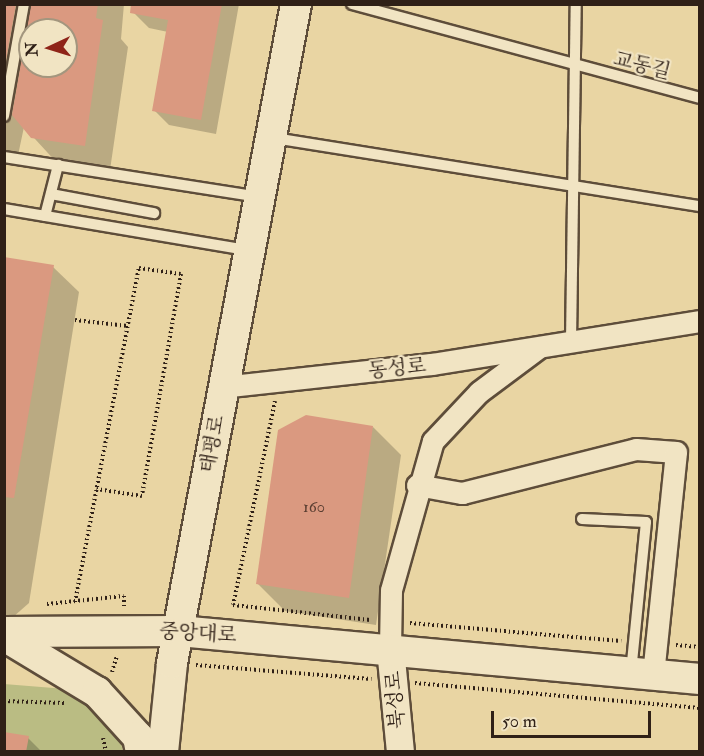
<!DOCTYPE html>
<meta charset="utf-8">
<style>
body{margin:0}
#map{position:relative;width:704px;height:756px;overflow:hidden;background:#e9d5a3;font-family:"IM FELL Double Pica","Noto Serif KR",serif}
div>[style]{position:absolute}
.green>*{inset:0;background:#babc83}
.shadow>*{inset:0;background:#0003}
.building>*{inset:0;background:#da9980}
.path>*{height:4px;margin-top:-2px;transform-origin:0;background:repeating-linear-gradient(90deg,#2f2017 0 1.5px,transparent 0 4.5px)}
.roads{filter:drop-shadow(2px 0 #5e4d3a) drop-shadow(-2px 0 #5e4d3a) drop-shadow(0 2px #5e4d3a) drop-shadow(0 -2px #5e4d3a)}
.service>*{height:10px;margin:-5px;padding:0 5px;transform-origin:5px;border-radius:5px;background:#f1e4c3}
.minor>*{height:21px;margin:-10.5px;padding:0 10.5px;transform-origin:10.5px;border-radius:10.5px;background:#f1e4c3}
.tertiary>*{height:27px;margin:-13.5px;padding:0 13.5px;transform-origin:13.5px;border-radius:13.5px;background:#f1e4c3}
.secondary>*{height:30px;margin:-15px;padding:0 15px;transform-origin:15px;border-radius:15px;background:#f1e4c3}
span{translate:-50% -50%;white-space:nowrap;text-align:center;line-height:1.15;-webkit-text-stroke:4.5px #f1e4c3;paint-order:stroke}
.number-label{font-size:16px;color:#5a3e31}
.number-label span{-webkit-text-stroke-width:0}
.street-label{font-size:20px;color:#2f2017}
.frame{position:absolute;inset:0;border:6px solid #2f2017;pointer-events:none}
.north{position:absolute;left:18px;top:18px;width:60px;height:60px;box-sizing:border-box;background:#f1e4c3;border:2px solid #a3967e;border-radius:50%;rotate:266deg;font-size:16px;font-weight:700;line-height:24px;text-align:center;color:#2f2017}
.north::after{content:'';display:block;margin:auto;width:21px;height:27px;background:#8f2418;clip-path:polygon(50% 0,100% 100%,50% 72%,0 100%)}
.scale{position:absolute;left:491px;top:711px;width:160px;height:27px;box-sizing:border-box;border:3px solid #2f2017;border-top:0;padding-left:8px;font-size:18px;line-height:21px;white-space:nowrap;color:#2f2017;-webkit-text-stroke:4px #f1e4c3;paint-order:stroke}
</style>
<div id="map">
<div class="green">
<i style="clip-path:polygon(4px 684px,66px 689px,116px 723px,123px 751px,5px 751px)"></i>
</div>
<div class="shadow">
<i style="clip-path:polygon(evenodd,4px 4px,124px 4px,121px 39px,128px 47px,110px 170px,58px 164px,24px 127px,17px 160px,4px 157px,4px 4px,30px 30px,66px 30px,66px 66px,30px 66px,30px 30px)"></i>
<i style="clip-path:polygon(136px 4px,239px 4px,216px 134px,169px 125px,154px 110px,168px 32px,149px 28px,134px 13px)"></i>
<i style="clip-path:polygon(4px 258px,53px 267px,79px 292px,29px 603px,4px 625px)"></i>
<i style="clip-path:polygon(373px 427px,401px 455px,376px 625px,285px 611px,257px 583px)"></i>
<i style="clip-path:polygon(28px 738px,42px 752px,4px 752px)"></i>
</div>
<div class="building">
<i style="clip-path:polygon(4px 4px,16px 4px,4px 71px)"></i>
<i style="clip-path:polygon(evenodd,31px 4px,98px 4px,96px 18px,103px 20px,85px 146px,31px 138px,12px 115px,31px 4px,30px 30px,66px 30px,66px 66px,30px 66px,30px 30px)"></i>
<i style="clip-path:polygon(131px 4px,222px 4px,201px 120px,152px 111px,168px 20px,130px 13px)"></i>
<i style="clip-path:polygon(4px 257px,54px 265px,14px 498px,4px 497px)"></i>
<i style="clip-path:polygon(306px 415px,373px 426px,349px 598px,256px 584px,278px 430px)"></i>
<i style="clip-path:polygon(4px 732px,29px 736px,26px 752px,4px 752px)"></i>
</div>
<div class="path">
<i style="left:75px;top:320px;width:53px;rotate:6.5deg"></i>
<i style="left:275px;top:401px;width:208px;rotate:101.6deg"></i>
<i style="left:233px;top:605px;width:138px;rotate:6.2deg"></i>
<i style="left:75px;top:602px;width:340px;rotate:-79.2deg"></i>
<i style="left:139px;top:268px;width:42px;rotate:8.1deg"></i>
<i style="left:181px;top:274px;width:225px;rotate:100deg"></i>
<i style="left:142px;top:496px;width:46px;rotate:-171.2deg"></i>
<i style="left:47px;top:604px;width:77px;rotate:-5.9deg"></i>
<i style="left:124px;top:596px;width:11px;rotate:90deg"></i>
<i style="left:410px;top:623px;width:212px;rotate:4.9deg"></i>
<i style="left:676px;top:645px;width:24px;rotate:5deg"></i>
<i style="left:196px;top:665px;width:176px;rotate:4.6deg"></i>
<i style="left:112px;top:672px;width:17px;rotate:-73deg"></i>
<i style="left:415px;top:683px;width:286px;rotate:5deg"></i>
<i style="left:4px;top:701px;width:60px;rotate:1.9deg"></i>
<i style="left:103px;top:738px;width:14px;rotate:78deg"></i>
</div>
<div class="roads">
<div class="service">
<i style="left:352px;top:4px;width:360px;rotate:15.1deg"></i>
<i style="left:4px;top:116px;width:114px;rotate:-79.9deg"></i>
<i style="left:274px;top:138px;width:431px;rotate:9.1deg"></i>
<i style="left:4px;top:157px;width:257px;rotate:8.9deg"></i>
<i style="left:51px;top:194px;width:105px;rotate:10.5deg"></i>
<i style="left:4px;top:209px;width:246px;rotate:9.6deg"></i>
<i style="left:45px;top:216px;width:53px;rotate:-75.7deg"></i>
<i style="left:571px;top:342px;width:338px;rotate:-89.2deg"></i>
<i style="left:582px;top:519px;width:64px;rotate:2.7deg"></i>
<i style="left:646px;top:522px;width:151px;rotate:95.7deg"></i>
</div>
<div class="minor">
<i style="left:222px;top:387px;width:211px;rotate:-6.3deg"></i>
<i style="left:432px;top:364px;width:271px;rotate:-9.1deg"></i>
<i style="left:417px;top:485px;width:46px;rotate:10.1deg"></i>
<i style="left:462px;top:493px;width:179px;rotate:-14.2deg"></i>
<i style="left:636px;top:449px;width:40px;rotate:4.3deg"></i>
<i style="left:676px;top:452px;width:223px;rotate:95.9deg"></i>
<i style="left:390px;top:648px;width:58px;rotate:-89deg"></i>
<i style="left:391px;top:590px;width:155px;rotate:-74.3deg"></i>
<i style="left:433px;top:441px;width:67px;rotate:-46.8deg"></i>
<i style="left:479px;top:392px;width:74px;rotate:-36.7deg"></i>
</div>
<div class="tertiary">
<i style="left:390px;top:648px;width:104px;rotate:84.5deg"></i>
</div>
<div class="secondary">
<i style="left:4px;top:632px;width:175px;rotate:-0.3deg"></i>
<i style="left:179px;top:631px;width:523px;rotate:5.26deg"></i>
<i style="left:4px;top:636px;width:109px;rotate:31.1deg"></i>
<i style="left:97px;top:692px;width:61px;rotate:47.7deg"></i>
<i style="left:138px;top:737px;width:15px;rotate:79deg"></i>
<i style="left:163px;top:752px;width:89px;rotate:-84.2deg"></i>
<i style="left:172px;top:663px;width:671px;rotate:-79.34deg"></i>
</div>
</div>
<div class="number-label">
<span style="left:314px;top:507px">160</span>
</div>
<div class="street-label">
<span style="left:642px;top:65px;rotate:14deg">교동길</span>
<span style="left:397px;top:368px;rotate:-6deg">동성로</span>
<span style="left:212px;top:444px;rotate:-80deg">태평로</span>
<span style="left:198px;top:633px;rotate:3deg">중앙대로</span>
<span style="left:395px;top:700px;rotate:-95deg">북성로</span>
</div>
<div class="frame"></div>
<div class="north">N</div>
<div class="scale">50 m</div>
</div>
